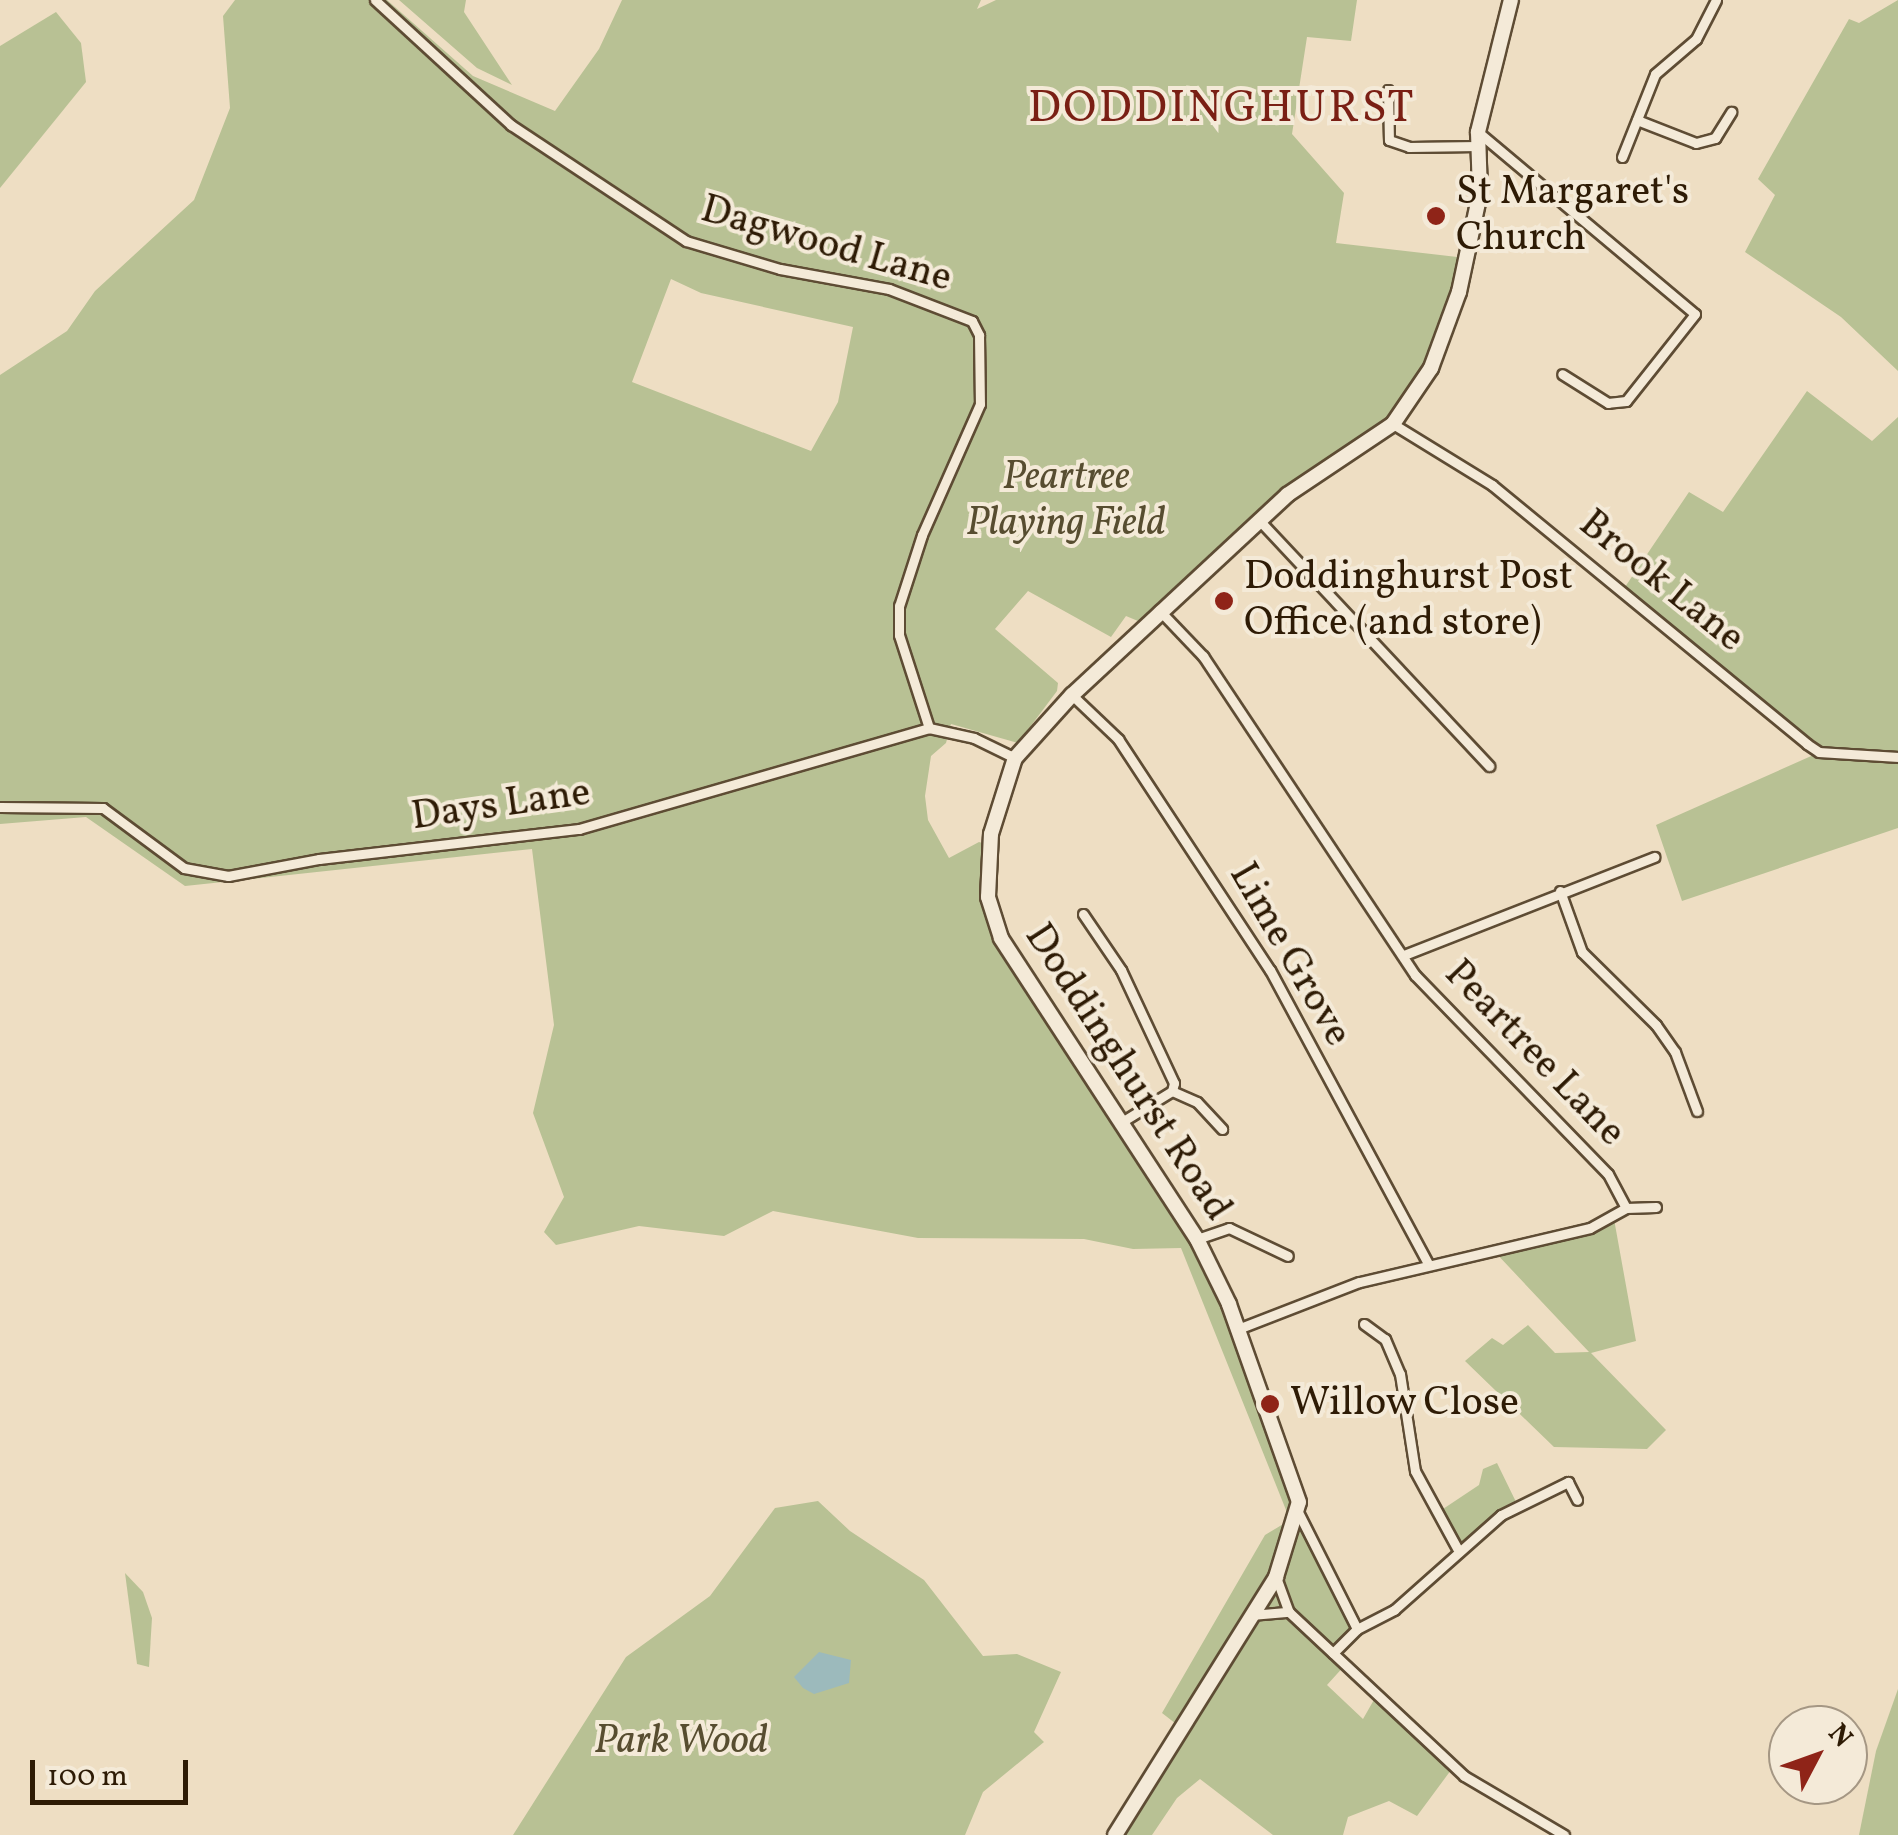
<!DOCTYPE html>
<style>
body{margin:0}
#map{position:relative;width:1898px;height:1835px;overflow:hidden;background:#eedec3;font-family:Vollkorn,serif}
div>[style]{position:absolute}
.green>*{inset:0;background:#b8c194}
.water>*{inset:0;background:#9cbabc}
.roads{filter:drop-shadow(2px 0 #5e4c34) drop-shadow(-2px 0 #5e4c34) drop-shadow(0 2px #5e4c34) drop-shadow(0 -2px #5e4c34)}
.street>*{height:9px;margin:-4.5px;padding:0 4.5px;transform-origin:4.5px;border-radius:4.5px;background:#f4ead8}
.secondary>*{height:14px;margin:-7px;padding:0 7px;transform-origin:7px;border-radius:7px;background:#f4ead8}
.dots>*{width:28px;height:28px;translate:-50% -50%;box-sizing:border-box;border:5px solid #f4ead8;border-radius:50%}
span{translate:-50% -50%;white-space:nowrap;text-align:center;line-height:1.15;-webkit-text-stroke:8px #f4ead8;paint-order:stroke}
.poi-label{font-size:40px;color:#2e1b05}
.left{translate:0 -50%;text-align:left}
.street-label{font-size:40px;color:#2e1b05}
.park-label{font-size:40px;color:#574d30;font-style:italic}
.quarter-label{font-size:45px;color:#7a1f14;letter-spacing:2.5px}
.north{position:absolute;left:1768px;top:1705px;width:100px;height:100px;box-sizing:border-box;background:#f4ead8;border:2px solid #a59784;border-radius:50%;rotate:49deg;font-size:28px;font-weight:700;line-height:40px;text-align:center;color:#2e1b05}
.north::after{content:'';display:block;margin:auto;width:35px;height:45px;background:#8f2418;clip-path:polygon(50% 0,100% 100%,50% 72%,0 100%)}
.scale{position:absolute;left:30px;top:1760px;width:158px;height:45px;box-sizing:border-box;border:5px solid #2e1b05;border-top:0;padding-left:12px;font-size:30px;line-height:35px;white-space:nowrap;color:#2e1b05;-webkit-text-stroke:8px #f4ead8;paint-order:stroke}
</style>
<div id="map">
<div class="green">
<i style="clip-path:polygon(evenodd,235px 0,387px 0,473px 76px,555px 111px,599px 49px,622px 0,981px 0,977px 9px,996px 0,1357px 0,1351px 41px,1307px 37px,1292px 134px,1344px 193px,1336px 243px,1466px 258px,1431px 368px,1393px 424px,1265px 503px,1138px 621px,1126px 616px,1111px 637px,1028px 591px,995px 629px,1058px 683px,1057px 691px,1018px 743px,951px 724px,946px 743px,931px 756px,925px 796px,928px 820px,949px 858px,979px 842px,989px 845px,992px 918px,1229px 1304px,1298px 1512px,1357px 1629px,1334px 1652px,1346px 1664px,1327px 1685px,1363px 1719px,1379px 1691px,1454px 1766px,1417px 1816px,1389px 1801px,1348px 1817px,1343px 1835px,1273px 1835px,1200px 1779px,1177px 1798px,1152px 1835px,1115px 1835px,1180px 1727px,1162px 1713px,1265px 1535px,1290px 1520px,1181px 1248px,1133px 1249px,1084px 1239px,918px 1238px,773px 1211px,724px 1236px,639px 1226px,556px 1245px,544px 1232px,564px 1197px,533px 1113px,554px 1025px,532px 849px,185px 886px,86px 817px,0 824px,0 375px,67px 331px,95px 291px,194px 200px,230px 108px,223px 16px,235px 0,671px 279px,701px 293px,853px 327px,838px 402px,811px 451px,632px 382px,671px 279px)"></i>
<i style="clip-path:polygon(399px 0,466px 0,464px 12px,512px 85px,477px 68px)"></i>
<i style="clip-path:polygon(1898px 0,1898px 371px,1841px 317px,1745px 252px,1775px 195px,1758px 179px,1849px 19px,1859px 23px)"></i>
<i style="clip-path:polygon(56px 12px,81px 43px,86px 82px,0 188px,0 46px)"></i>
<i style="clip-path:polygon(1807px 391px,1872px 441px,1898px 417px,1898px 828px,1682px 901px,1656px 825px,1818px 753px,1623px 590px,1689px 492px,1723px 512px)"></i>
<i style="clip-path:polygon(1614px 1219px,1636px 1341px,1591px 1353px,1666px 1430px,1647px 1449px,1554px 1447px,1465px 1361px,1492px 1338px,1503px 1345px,1528px 1325px,1555px 1353px,1589px 1352px,1494px 1251px)"></i>
<i style="clip-path:polygon(1497px 1463px,1518px 1506px,1457px 1548px,1434px 1515px,1479px 1485px,1483px 1469px)"></i>
<i style="clip-path:polygon(818px 1501px,850px 1531px,924px 1580px,983px 1656px,1017px 1654px,1061px 1672px,1034px 1732px,1044px 1742px,983px 1792px,965px 1835px,513px 1835px,626px 1657px,710px 1596px,775px 1508px)"></i>
<i style="clip-path:polygon(125px 1573px,143px 1592px,152px 1618px,149px 1667px,137px 1664px)"></i>
<i style="clip-path:polygon(1898px 1689px,1898px 1835px,1859px 1835px,1876px 1751px)"></i>
</div>
<div class="water">
<i style="clip-path:polygon(819px 1652px,851px 1660px,849px 1683px,814px 1694px,803px 1688px,794px 1677px)"></i>
</div>
<div class="roads">
<div class="street">
<i style="left:375px;top:0;width:185px;rotate:42.6deg"></i>
<i style="left:511px;top:125px;width:210px;rotate:33.5deg"></i>
<i style="left:686px;top:241px;width:98px;rotate:16.6deg"></i>
<i style="left:780px;top:269px;width:111px;rotate:10.4deg"></i>
<i style="left:889px;top:289px;width:89px;rotate:21.1deg"></i>
<i style="left:972px;top:321px;width:16px;rotate:63deg"></i>
<i style="left:979px;top:335px;width:69px;rotate:89.2deg"></i>
<i style="left:980px;top:404px;width:143px;rotate:113.9deg"></i>
<i style="left:922px;top:535px;width:75px;rotate:107.9deg"></i>
<i style="left:899px;top:606px;width:29px;rotate:90deg"></i>
<i style="left:899px;top:635px;width:98px;rotate:72.1deg"></i>
<i style="left:1388px;top:90px;width:50px;rotate:88.9deg"></i>
<i style="left:1389px;top:140px;width:21px;rotate:19deg"></i>
<i style="left:1409px;top:147px;width:69px;rotate:-0.8deg"></i>
<i style="left:1637px;top:120px;width:63px;rotate:21.3deg"></i>
<i style="left:1696px;top:143px;width:20px;rotate:-15deg"></i>
<i style="left:1715px;top:138px;width:31px;rotate:-58deg"></i>
<i style="left:1478px;top:132px;width:283px;rotate:40deg"></i>
<i style="left:1695px;top:314px;width:111px;rotate:128.4deg"></i>
<i style="left:1626px;top:401px;width:18px;rotate:174deg"></i>
<i style="left:1608px;top:403px;width:54px;rotate:-147.8deg"></i>
<i style="left:1622px;top:157px;width:89px;rotate:-68.3deg"></i>
<i style="left:1655px;top:74px;width:54px;rotate:-40.5deg"></i>
<i style="left:1696px;top:39px;width:44px;rotate:-62.9deg"></i>
<i style="left:1393px;top:424px;width:116px;rotate:31.6deg"></i>
<i style="left:1492px;top:485px;width:408px;rotate:39.4deg"></i>
<i style="left:1807px;top:744px;width:14px;rotate:34deg"></i>
<i style="left:1819px;top:752px;width:79px;rotate:3.6deg"></i>
<i style="left:1259px;top:520px;width:337px;rotate:46.9deg"></i>
<i style="left:1159px;top:610px;width:64px;rotate:46.3deg"></i>
<i style="left:1203px;top:656px;width:383px;rotate:56.4deg"></i>
<i style="left:1415px;top:975px;width:277px;rotate:45.9deg"></i>
<i style="left:1608px;top:1174px;width:38px;rotate:62deg"></i>
<i style="left:1626px;top:1208px;width:41px;rotate:150.9deg"></i>
<i style="left:1590px;top:1228px;width:237px;rotate:166.8deg"></i>
<i style="left:1359px;top:1282px;width:130px;rotate:158.8deg"></i>
<i style="left:1072px;top:695px;width:64px;rotate:43.7deg"></i>
<i style="left:1118px;top:739px;width:277px;rotate:56.7deg"></i>
<i style="left:1270px;top:970px;width:334px;rotate:61.7deg"></i>
<i style="left:0;top:807px;width:103px;rotate:0.6deg"></i>
<i style="left:103px;top:808px;width:101px;rotate:36.5deg"></i>
<i style="left:184px;top:868px;width:45px;rotate:10.3deg"></i>
<i style="left:228px;top:876px;width:93px;rotate:-10.6deg"></i>
<i style="left:319px;top:859px;width:262px;rotate:-6.6deg"></i>
<i style="left:579px;top:829px;width:364px;rotate:-16.1deg"></i>
<i style="left:929px;top:728px;width:46px;rotate:12.5deg"></i>
<i style="left:974px;top:738px;width:46px;rotate:26deg"></i>
<i style="left:1560px;top:891px;width:65px;rotate:70.2deg"></i>
<i style="left:1582px;top:952px;width:104px;rotate:44.6deg"></i>
<i style="left:1656px;top:1025px;width:33px;rotate:55deg"></i>
<i style="left:1675px;top:1052px;width:63px;rotate:69.6deg"></i>
<i style="left:1083px;top:914px;width:68px;rotate:55.8deg"></i>
<i style="left:1121px;top:970px;width:125px;rotate:64.9deg"></i>
<i style="left:1174px;top:1083px;width:8px;rotate:104deg"></i>
<i style="left:1172px;top:1091px;width:61px;rotate:148.4deg"></i>
<i style="left:1404px;top:955px;width:269px;rotate:-21.4deg"></i>
<i style="left:1172px;top:1091px;width:27px;rotate:24deg"></i>
<i style="left:1197px;top:1102px;width:37px;rotate:47deg"></i>
<i style="left:1626px;top:1208px;width:30px;rotate:-2deg"></i>
<i style="left:1197px;top:1239px;width:34px;rotate:-19deg"></i>
<i style="left:1229px;top:1228px;width:65px;rotate:25.4deg"></i>
<i style="left:1364px;top:1324px;width:26px;rotate:36deg"></i>
<i style="left:1385px;top:1339px;width:38px;rotate:67deg"></i>
<i style="left:1400px;top:1374px;width:98px;rotate:81.2deg"></i>
<i style="left:1415px;top:1471px;width:88px;rotate:61.4deg"></i>
<i style="left:1298px;top:1512px;width:131px;rotate:63.2deg"></i>
<i style="left:1276px;top:1577px;width:37px;rotate:70deg"></i>
<i style="left:1289px;top:1612px;width:240px;rotate:43.1deg"></i>
<i style="left:1464px;top:1776px;width:116px;rotate:30.5deg"></i>
<i style="left:1251px;top:1615px;width:38px;rotate:-5deg"></i>
<i style="left:1333px;top:1653px;width:34px;rotate:-45deg"></i>
<i style="left:1357px;top:1629px;width:42px;rotate:-27.2deg"></i>
<i style="left:1394px;top:1610px;width:143px;rotate:-41.6deg"></i>
<i style="left:1501px;top:1515px;width:75px;rotate:-26.2deg"></i>
<i style="left:1568px;top:1482px;width:20px;rotate:63deg"></i>
</div>
<div class="secondary">
<i style="left:1115px;top:1835px;width:304px;rotate:-58deg"></i>
<i style="left:1276px;top:1577px;width:78px;rotate:-73deg"></i>
<i style="left:1299px;top:1502px;width:210px;rotate:-109.5deg"></i>
<i style="left:1229px;top:1304px;width:72px;rotate:-116.2deg"></i>
<i style="left:1197px;top:1239px;width:359px;rotate:-123.1deg"></i>
<i style="left:1001px;top:938px;width:43px;rotate:-107.6deg"></i>
<i style="left:988px;top:897px;width:63px;rotate:-87.3deg"></i>
<i style="left:991px;top:834px;width:80px;rotate:-72.5deg"></i>
<i style="left:1015px;top:758px;width:85px;rotate:-47.9deg"></i>
<i style="left:1072px;top:695px;width:294px;rotate:-42.9deg"></i>
<i style="left:1287px;top:495px;width:128px;rotate:-33.8deg"></i>
<i style="left:1393px;top:424px;width:68px;rotate:-55.8deg"></i>
<i style="left:1431px;top:368px;width:81px;rotate:-69.8deg"></i>
<i style="left:1459px;top:292px;width:101px;rotate:-78deg"></i>
<i style="left:1480px;top:193px;width:61px;rotate:-91.9deg"></i>
<i style="left:1478px;top:132px;width:136px;rotate:-76deg"></i>
</div>
</div>
<div class="dots">
<i style="left:1436px;top:216px;background:#8f2418"></i>
<i style="left:1224px;top:601px;background:#8f2418"></i>
<i style="left:1270px;top:1404px;background:#8f2418"></i>
</div>
<div class="poi-label">
<span class="left" style="left:1456px;top:216px">St Margaret's<br>Church</span>
<span class="left" style="left:1244px;top:601px">Doddinghurst Post<br>Office (and store)</span>
<span class="left" style="left:1290px;top:1404px">Willow Close</span>
</div>
<div class="street-label">
<span style="left:826px;top:245px;rotate:16deg">Dagwood Lane</span>
<span style="left:1661px;top:582px;rotate:39deg">Brook Lane</span>
<span style="left:501px;top:806px;rotate:-8deg">Days Lane</span>
<span style="left:1289px;top:955px;rotate:60deg">Lime Grove</span>
<span style="left:1534px;top:1054px;rotate:46deg">Peartree Lane</span>
<span style="left:1127px;top:1073px;rotate:57deg">Doddinghurst Road</span>
</div>
<div class="park-label">
<span style="left:1066px;top:501px">Peartree<br>Playing Field</span>
<span style="left:681px;top:1742px">Park Wood</span>
</div>
<div class="quarter-label">
<span style="left:1222px;top:110px">DODDINGHURST</span>
</div>
<div class="north">N</div>
<div class="scale">100 m</div>
</div>
